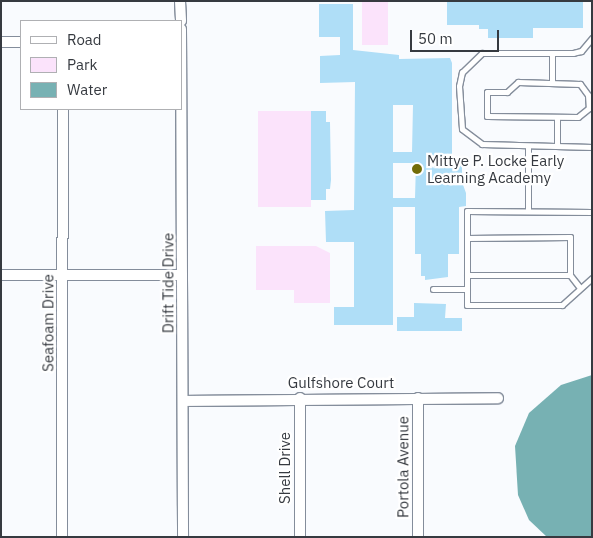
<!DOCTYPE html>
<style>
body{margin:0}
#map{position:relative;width:593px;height:538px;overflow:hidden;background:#f9fbfe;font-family:"IBM Plex Sans",sans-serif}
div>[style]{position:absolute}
.green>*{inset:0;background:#fbe3fb}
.water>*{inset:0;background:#77b1b3}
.building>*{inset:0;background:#afdef7}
.roads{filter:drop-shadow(1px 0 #848d9b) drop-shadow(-1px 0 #848d9b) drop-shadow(0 1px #848d9b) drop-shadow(0 -1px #848d9b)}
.lane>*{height:5px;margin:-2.5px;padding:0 2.5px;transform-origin:2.5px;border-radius:2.5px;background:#fff}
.street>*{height:10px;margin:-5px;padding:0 5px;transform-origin:5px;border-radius:5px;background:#fff}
.dots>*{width:14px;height:14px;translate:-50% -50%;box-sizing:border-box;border:2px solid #fff;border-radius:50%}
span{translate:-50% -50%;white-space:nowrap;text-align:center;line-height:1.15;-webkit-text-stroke:4.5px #fff;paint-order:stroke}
.poi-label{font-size:15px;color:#363a40}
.left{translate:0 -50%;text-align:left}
.street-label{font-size:15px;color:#363a40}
.frame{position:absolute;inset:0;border:2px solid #363a40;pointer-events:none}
.legend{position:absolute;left:20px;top:20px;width:162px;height:90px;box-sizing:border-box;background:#fff;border:1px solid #afb0b3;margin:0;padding:6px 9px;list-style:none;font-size:15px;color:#363a40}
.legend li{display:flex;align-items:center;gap:10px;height:25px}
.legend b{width:25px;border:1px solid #afb0b3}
.scale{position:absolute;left:410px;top:30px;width:89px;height:22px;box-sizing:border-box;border:2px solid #363a40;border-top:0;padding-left:6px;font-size:15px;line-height:18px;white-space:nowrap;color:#363a40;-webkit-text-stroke:4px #fff;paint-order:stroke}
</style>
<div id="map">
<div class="green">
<i style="clip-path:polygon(362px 1px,388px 1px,388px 45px,362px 45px)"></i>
<i style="clip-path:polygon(258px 111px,311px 111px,311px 207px,258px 207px)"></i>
<i style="clip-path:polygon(256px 246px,316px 246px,330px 253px,330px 303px,294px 303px,294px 290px,256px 290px)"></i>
</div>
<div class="water">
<i style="clip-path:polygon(592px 375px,592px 537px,547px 537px,529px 520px,518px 495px,515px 446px,529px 413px,561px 385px)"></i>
</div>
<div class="building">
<i style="clip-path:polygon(447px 1px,583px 1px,583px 28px,533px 28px,533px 38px,488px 38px,488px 29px,479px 29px,479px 25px,447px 25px)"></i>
<i style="clip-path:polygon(evenodd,319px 4px,353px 4px,353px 50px,399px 55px,399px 59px,450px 58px,452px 63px,452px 161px,462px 161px,462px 182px,466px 193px,466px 206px,459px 207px,459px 254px,448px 254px,448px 277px,425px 280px,425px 276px,421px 276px,421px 254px,415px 254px,415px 207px,393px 207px,393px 325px,334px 325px,334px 307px,354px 307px,354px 242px,326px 242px,325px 211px,354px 210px,355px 82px,320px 83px,320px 56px,340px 55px,340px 37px,319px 37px,319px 4px,393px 105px,413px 105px,412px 152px,393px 152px,393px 105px,319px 4px,393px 163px,416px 163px,415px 198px,393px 198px,393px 163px)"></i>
<i style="clip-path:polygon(311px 111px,326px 111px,326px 122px,330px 122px,331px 180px,330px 189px,326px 189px,326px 200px,311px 200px)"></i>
<i style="clip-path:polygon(414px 303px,446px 304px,445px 318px,462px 318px,462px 331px,397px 331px,397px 317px,414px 317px)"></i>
</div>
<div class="roads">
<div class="lane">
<i style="left:592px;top:38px;width:17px;rotate:130deg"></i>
<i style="left:581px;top:51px;width:8px;rotate:166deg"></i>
<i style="left:573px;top:53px;width:91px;rotate:180deg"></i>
<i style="left:482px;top:53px;width:28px;rotate:136deg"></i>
<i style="left:462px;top:72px;width:14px;rotate:102deg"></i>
<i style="left:459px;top:86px;width:43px;rotate:86deg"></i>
<i style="left:462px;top:129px;width:25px;rotate:37deg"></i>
<i style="left:482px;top:144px;width:110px;rotate:1.6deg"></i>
<i style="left:552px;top:53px;width:29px;rotate:90deg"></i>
<i style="left:518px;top:82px;width:62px;rotate:1.8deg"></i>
<i style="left:580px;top:84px;width:14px;rotate:54deg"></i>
<i style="left:588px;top:95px;width:13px;rotate:86deg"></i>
<i style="left:589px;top:108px;width:14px;rotate:141deg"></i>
<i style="left:578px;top:117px;width:91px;rotate:-179.4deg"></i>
<i style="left:487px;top:116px;width:24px;rotate:-90deg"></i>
<i style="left:487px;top:92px;width:20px"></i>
<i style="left:507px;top:92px;width:15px;rotate:-42deg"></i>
<i style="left:528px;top:146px;width:65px;rotate:90deg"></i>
<i style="left:557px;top:146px;width:29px;rotate:-90deg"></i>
<i style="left:592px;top:212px;width:125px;rotate:-179.5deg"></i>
<i style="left:467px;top:211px;width:94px;rotate:90deg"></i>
<i style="left:467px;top:305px;width:95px"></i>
<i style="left:562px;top:305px;width:40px;rotate:-42deg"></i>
<i style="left:467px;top:238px;width:103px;rotate:-0.6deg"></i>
<i style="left:570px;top:237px;width:38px;rotate:90deg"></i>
<i style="left:570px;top:275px;width:16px;rotate:52deg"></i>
<i style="left:467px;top:275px;width:103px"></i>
<i style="left:433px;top:289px;width:34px"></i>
</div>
<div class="street">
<i style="left:180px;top:1px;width:20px;rotate:87deg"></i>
<i style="left:181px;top:29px;width:508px;rotate:89.77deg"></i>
<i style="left:1px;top:42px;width:20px"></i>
<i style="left:1px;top:275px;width:181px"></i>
<i style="left:300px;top:398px;width:139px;rotate:90deg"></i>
<i style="left:418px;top:398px;width:139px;rotate:90deg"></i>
<i style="left:184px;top:401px;width:314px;rotate:-0.5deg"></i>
<i style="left:62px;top:537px;width:428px;rotate:-89.9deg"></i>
</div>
</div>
<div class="dots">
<i style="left:417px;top:169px;background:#736c07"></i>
</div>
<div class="poi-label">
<span class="left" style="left:427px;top:169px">Mittye P. Locke Early<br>Learning Academy</span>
</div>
<div class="street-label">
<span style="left:168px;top:283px;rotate:-90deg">Drift Tide Drive</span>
<span style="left:48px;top:323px;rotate:-90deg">Seafoam Drive</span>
<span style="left:341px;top:383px">Gulfshore Court</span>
<span style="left:403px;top:467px;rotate:-90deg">Portola Avenue</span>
<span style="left:285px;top:468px;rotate:-90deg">Shell Drive</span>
</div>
<div class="frame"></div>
<ul class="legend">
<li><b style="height:6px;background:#fff"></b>Road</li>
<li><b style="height:14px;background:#fbe3fb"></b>Park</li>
<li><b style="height:14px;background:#77b1b3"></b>Water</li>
</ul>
<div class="scale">50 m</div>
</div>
